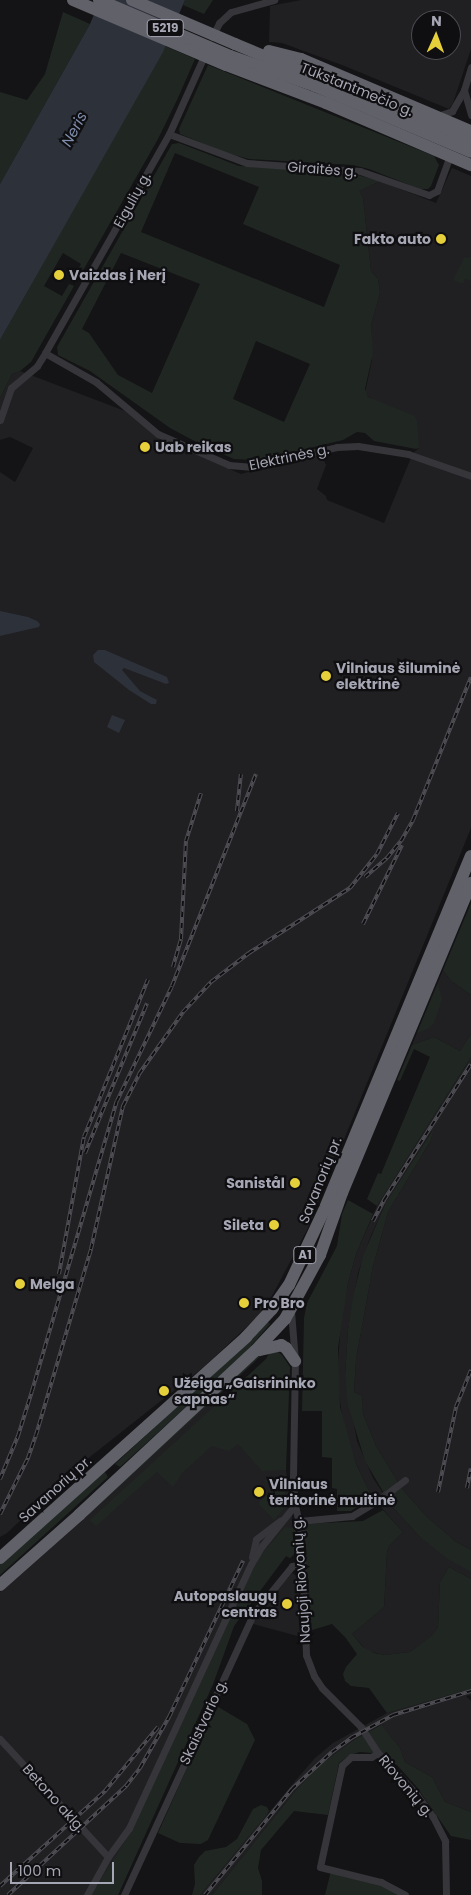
<!DOCTYPE html>
<meta charset="utf-8">
<style>
body{margin:0}
#map{position:relative;width:471px;height:1895px;overflow:hidden;background:#141315;font-family:Poppins,sans-serif}
div>[style]{position:absolute}
.built>*{inset:0;background:#201f22}
.green>*{inset:0;background:#202722}
.water>*{inset:0;background:#2d313a}
.street-tunnel>*{height:7px;margin-top:-3.5px;transform-origin:0;background:repeating-linear-gradient(90deg,#313135 0 7px,transparent 0 10.5px)}
.street>*{height:7px;margin:-3.5px;padding:0 3.5px;transform-origin:3.5px;border-radius:3.5px;background:#35353a}
.highway>*{height:12px;margin:-6px;padding:0 6px;transform-origin:6px;border-radius:6px;background:#61616a}
.rail>*{height:4px;margin-top:-2px;transform-origin:0;background:repeating-linear-gradient(90deg,#0f0e10 0 5.5px,#4e4e54 0 11px);box-sizing:border-box;border-block:1px solid #4e4e54}
.highway-bridge>*{height:12px;margin:-6px;padding:0 6px;transform-origin:6px;border-radius:6px;background:#61616a}
.dots>*{width:14px;height:14px;translate:-50% -50%;box-sizing:border-box;border:2px solid #0f0e10;border-radius:50%}
span{translate:-50% -50%;white-space:nowrap;text-align:center;line-height:1.15;-webkit-text-stroke:4.5px #0f0e10;paint-order:stroke}
.shield-label span{padding:1px 4px;background:#0f0e10;border:1px solid;border-radius:4px;-webkit-text-stroke-width:0}
.shield-label{font-size:12px;color:#a6a7b4;font-weight:700}
.street-label{font-size:14px;color:#a6a7b4}
.poi-label{font-size:14px;color:#a6a7b4;font-weight:700}
.right{translate:-100% -50%;text-align:right}
.left{translate:0 -50%;text-align:left}
.water-label{font-size:15px;color:#7f8ead;font-style:italic}
.north{position:absolute;left:411px;top:10px;width:50px;height:50px;box-sizing:border-box;background:#0f0e10;border:1px solid #4b4b52;border-radius:50%;rotate:2deg;font-size:14px;font-weight:700;line-height:20px;text-align:center;color:#a6a7b4}
.north::after{content:'';display:block;margin:auto;width:18px;height:22px;background:#e5cf3b;clip-path:polygon(50% 0,100% 100%,50% 72%,0 100%)}
.scale{position:absolute;left:10px;top:1862px;width:104px;height:22px;box-sizing:border-box;border:2px solid #a6a7b4;border-top:0;padding-left:6px;font-size:15px;line-height:18px;white-space:nowrap;color:#a6a7b4;-webkit-text-stroke:4px #0f0e10;paint-order:stroke}
</style>
<div id="map">
<div class="built">
<i style="clip-path:polygon(evenodd,301px 0,471px 0,471px 49px,453px 103px,449px 109px,342px 65px,282px 43px,269px 42px,270px 6px,301px 0,421px 20px,451px 20px,451px 50px,421px 50px,421px 20px)"></i>
<i style="clip-path:polygon(452px 168px,471px 176px,471px 828px,307px 1230px,273px 1294px,258px 1316px,205px 1366px,81px 1464px,7px 1533px,0 1537px,0 472px,15px 482px,33px 448px,10px 437px,0 440px,0 398px,12px 374px,20px 371px,125px 411px,160px 439px,241px 474px,321px 453px,326px 465px,317px 489px,326px 496px,327px 500px,384px 523px,413px 453px,419px 448px,365px 393px,372px 360px,371px 325px,380px 293px,378px 279px,371px 271px,363px 198px,358px 191px,380px 181px,436px 203px)"></i>
<i style="clip-path:polygon(443px 970px,450px 980px,471px 995px,471px 1034px,460px 1051px,434px 1037px,412px 1045px)"></i>
<i style="clip-path:polygon(471px 1057px,471px 1550px,456px 1542px,426px 1516px,402px 1489px,376px 1446px,363px 1414px,362px 1396px,354px 1392px,356px 1359px,373px 1266px,388px 1212px,431px 1140px,432px 1131px,386px 1202px,370px 1238px,358px 1273px,348px 1330px,345px 1376px,357px 1441px,373px 1478px,391px 1505px,419px 1536px,471px 1572px,471px 1579px,449px 1567px,440px 1582px,438px 1626px,434px 1635px,410px 1652px,385px 1655px,367px 1651px,352px 1634px,384px 1607px,387px 1552px,389px 1546px,403px 1532px,372px 1497px,356px 1464px,343px 1423px,337px 1379px,341px 1320px,348px 1283px,356px 1254px,377px 1206px)"></i>
<i style="clip-path:polygon(212px 1397px,286px 1470px,293px 1523px,297px 1537px,294px 1554px,290px 1558px,286px 1556px,234px 1626px,213px 1684px,118px 1895px,0 1895px,0 1592px)"></i>
<i style="clip-path:polygon(292px 1573px,298px 1577px,301px 1637px,253px 1624px,258px 1613px)"></i>
<i style="clip-path:polygon(471px 1689px,471px 1695px,466px 1696px,471px 1701px,471px 1812px,445px 1802px,432px 1777px,405px 1762px,400px 1748px,380px 1725px,354px 1740px,321px 1764px,297px 1789px,212px 1895px,200px 1895px,296px 1780px,315px 1758px,333px 1743px,387px 1713px)"></i>
</div>
<div class="green">
<i style="clip-path:polygon(185px 0,213px 0,204px 14px,183px 5px)"></i>
<i style="clip-path:polygon(63px 12px,90px 24px,0 184px,0 92px,27px 100px,45px 74px)"></i>
<i style="clip-path:polygon(165px 46px,195px 59px,177px 100px,158px 139px,77px 281px,73px 278px,81px 264px,63px 253px,44px 286px,62px 296px,69px 284px,74px 286px,31px 362px,20px 371px,12px 374px,0 398px,0 340px)"></i>
<i style="clip-path:polygon(208px 65px,434px 156px,439px 165px,431px 186px,428px 189px,420px 189px,369px 169px,353px 165px,249px 159px,227px 153px,180px 134px,179px 129px)"></i>
<i style="clip-path:polygon(evenodd,179px 143px,239px 166px,350px 173px,380px 181px,359px 191px,363px 198px,371px 271px,378px 279px,380px 293px,371px 325px,373px 353px,365px 389px,368px 397px,415px 416px,417px 421px,419px 448px,416px 449px,374px 441px,365px 433px,357px 432px,343px 440px,280px 455px,253px 460px,234px 459px,202px 445px,170px 428px,90px 371px,58px 355px,57px 347px,172px 144px,179px 143px,175px 153px,259px 187px,243px 224px,340px 265px,324px 307px,141px 232px,175px 153px,179px 143px,121px 253px,200px 284px,152px 393px,118px 375px,89px 333px,82px 329px,121px 253px,179px 143px,256px 341px,310px 364px,284px 422px,233px 399px,256px 341px)"></i>
<i style="clip-path:polygon(471px 257px,471px 281px,465px 279px,463px 284px,453px 280px,464px 258px)"></i>
<i style="clip-path:polygon(471px 903px,471px 995px,450px 980px,443px 970px)"></i>
<i style="clip-path:polygon(438px 983px,442px 1000px,434px 1023px,428px 1029px,417px 1033px)"></i>
<i style="clip-path:polygon(471px 1034px,471px 1057px,377px 1206px,367px 1199px,378px 1173px,381px 1174px,430px 1057px,414px 1049px,400px 1081px,397px 1080px,412px 1045px,434px 1037px,460px 1051px)"></i>
<i style="clip-path:polygon(433px 1130px,431px 1140px,388px 1212px,373px 1266px,356px 1359px,354px 1392px,362px 1396px,363px 1414px,376px 1446px,402px 1489px,426px 1516px,456px 1542px,471px 1550px,471px 1572px,448px 1559px,419px 1536px,391px 1505px,365px 1461px,348px 1405px,345px 1376px,348px 1330px,353px 1297px,363px 1256px,386px 1202px)"></i>
<i style="clip-path:polygon(348px 1200px,373px 1214px,356px 1254px,348px 1283px,338px 1348px,340px 1407px,356px 1464px,372px 1497px,351px 1511px,337px 1511px,337px 1489px,332px 1488px,332px 1458px,322px 1457px,322px 1411px,302px 1411px,304px 1318px,307px 1303px,337px 1246px,342px 1214px)"></i>
<i style="clip-path:polygon(268px 1322px,270px 1324px,244px 1354px,120px 1467px,115px 1464px)"></i>
<i style="clip-path:polygon(277px 1351px,282px 1355px,290px 1367px,286px 1470px,262px 1471px,238px 1444px,229px 1451px,212px 1446px,182px 1473px,173px 1487px,157px 1472px,96px 1526px,90px 1520px,266px 1359px,269px 1353px)"></i>
<i style="clip-path:polygon(264px 1353px,89px 1515px,87px 1513px,259px 1354px)"></i>
<i style="clip-path:polygon(105px 1472px,108px 1477px,0 1575px,0 1564px)"></i>
<i style="clip-path:polygon(263px 1480px,284px 1482px,286px 1502px,285px 1507px,274px 1520px,258px 1503px,272px 1490px,269px 1487px,272px 1485px)"></i>
<i style="clip-path:polygon(383px 1510px,403px 1532px,389px 1546px,387px 1552px,384px 1607px,352px 1634px,363px 1647px,374px 1653px,385px 1655px,410px 1652px,433px 1635px,438px 1627px,440px 1582px,449px 1567px,471px 1579px,471px 1689px,387px 1713px,369px 1688px,351px 1686px,345px 1681px,343px 1674px,346px 1667px,357px 1654px,345px 1637px,332px 1624px,309px 1631px,304px 1524px,363px 1521px)"></i>
<i style="clip-path:polygon(285px 1527px,293px 1528px,296px 1531px,297px 1537px,294px 1554px,290px 1558px,286px 1556px,234px 1626px,213px 1684px,118px 1895px,91px 1895px,131px 1832px,259px 1557px)"></i>
<i style="clip-path:polygon(215px 1705px,247px 1724px,255px 1740px,208px 1840px,201px 1844px,180px 1843px,158px 1833px)"></i>
<i style="clip-path:polygon(381px 1725px,400px 1748px,405px 1762px,432px 1777px,445px 1802px,471px 1812px,471px 1840px,451px 1836px,416px 1786px,397px 1765px,372px 1753px,360px 1752px,350px 1755px,339px 1763px,328px 1815px,294px 1811px,261px 1850px,258px 1868px,262px 1881px,262px 1895px,212px 1895px,297px 1789px,321px 1764px,354px 1740px)"></i>
<i style="clip-path:polygon(261px 1805px,267px 1807px,269px 1811px,266px 1816px,200px 1895px,192px 1895px,195px 1884px,194px 1865px,199px 1857px,205px 1851px,226px 1847px,237px 1839px,253px 1809px)"></i>
<i style="clip-path:polygon(331px 1871px,376px 1881px,400px 1895px,325px 1895px)"></i>
</div>
<div class="water">
<i style="clip-path:polygon(100px 0,185px 0,163px 52px,0 340px,0 184px,90px 24px)"></i>
<i style="clip-path:polygon(0 611px,28px 617px,37px 621px,40px 624px,39px 627px,0 636px)"></i>
<i style="clip-path:polygon(98px 650px,105px 650px,167px 677px,169px 683px,166px 684px,124px 668px,122px 670px,140px 691px,157px 700px,156px 704px,151px 704px,129px 690px,94px 662px,93px 655px)"></i>
<i style="clip-path:polygon(112px 715px,125px 720px,119px 733px,107px 727px)"></i>
</div>
<div class="street-tunnel">
<i style="left:374px;top:1503px;width:19px;rotate:-36deg"></i>
</div>
<div class="street">
<i style="left:212px;top:37px;width:16px;rotate:-63deg"></i>
<i style="left:219px;top:23px;width:16px;rotate:-43deg"></i>
<i style="left:231px;top:12px;width:45px;rotate:-15.6deg"></i>
<i style="left:464px;top:90px;width:26px;rotate:74deg"></i>
<i style="left:437px;top:116px;width:16px;rotate:-18deg"></i>
<i style="left:452px;top:111px;width:24px;rotate:-60deg"></i>
<i style="left:464px;top:90px;width:24px;rotate:-73deg"></i>
<i style="left:169px;top:134px;width:83px;rotate:20.4deg"></i>
<i style="left:247px;top:163px;width:113px;rotate:4deg"></i>
<i style="left:360px;top:171px;width:73px;rotate:19.2deg"></i>
<i style="left:429px;top:195px;width:9px;rotate:-27deg"></i>
<i style="left:437px;top:191px;width:37px;rotate:-70deg"></i>
<i style="left:45px;top:353px;width:59px;rotate:29.6deg"></i>
<i style="left:96px;top:382px;width:81px;rotate:40deg"></i>
<i style="left:158px;top:434px;width:77px;rotate:23.6deg"></i>
<i style="left:229px;top:465px;width:21px;rotate:5deg"></i>
<i style="left:250px;top:467px;width:89px;rotate:-12.9deg"></i>
<i style="left:337px;top:447px;width:21px;rotate:-3deg"></i>
<i style="left:358px;top:446px;width:51px;rotate:9.1deg"></i>
<i style="left:408px;top:454px;width:67px;rotate:19.2deg"></i>
<i style="left:0;top:420px;width:34px;rotate:-71deg"></i>
<i style="left:11px;top:388px;width:34px;rotate:-40deg"></i>
<i style="left:37px;top:366px;width:15px;rotate:-58deg"></i>
<i style="left:45px;top:353px;width:252px;rotate:-60.5deg"></i>
<i style="left:169px;top:134px;width:88px;rotate:-65.8deg"></i>
<i style="left:291px;top:1311px;width:50px;rotate:85.4deg"></i>
<i style="left:295px;top:1361px;width:116px;rotate:91deg"></i>
<i style="left:293px;top:1477px;width:28px;rotate:86deg"></i>
<i style="left:295px;top:1505px;width:30px;rotate:78deg"></i>
<i style="left:301px;top:1534px;width:121px;rotate:87.6deg"></i>
<i style="left:306px;top:1655px;width:22px;rotate:69deg"></i>
<i style="left:314px;top:1676px;width:14px;rotate:56deg"></i>
<i style="left:322px;top:1688px;width:55px;rotate:45deg"></i>
<i style="left:361px;top:1727px;width:31px;rotate:57deg"></i>
<i style="left:378px;top:1753px;width:57px;rotate:47.1deg"></i>
<i style="left:417px;top:1795px;width:27px;rotate:54deg"></i>
<i style="left:433px;top:1817px;width:27px;rotate:63deg"></i>
<i style="left:445px;top:1841px;width:54px;rotate:88.9deg"></i>
<i style="left:389px;top:1492px;width:20px;rotate:-37deg"></i>
<i style="left:299px;top:1521px;width:53px;rotate:-5.4deg"></i>
<i style="left:352px;top:1516px;width:26px;rotate:-31deg"></i>
<i style="left:252px;top:1557px;width:18px;rotate:-77deg"></i>
<i style="left:256px;top:1539px;width:31px;rotate:-37deg"></i>
<i style="left:0;top:1739px;width:160px;rotate:47.5deg"></i>
<i style="left:378px;top:1753px;width:8px;rotate:150deg"></i>
<i style="left:371px;top:1757px;width:20px;rotate:180deg"></i>
<i style="left:351px;top:1757px;width:12px;rotate:138deg"></i>
<i style="left:342px;top:1765px;width:104px;rotate:102.2deg"></i>
<i style="left:320px;top:1867px;width:63px;rotate:13.8deg"></i>
<i style="left:381px;top:1882px;width:27px;rotate:28deg"></i>
<i style="left:87px;top:1895px;width:43px;rotate:-61.1deg"></i>
<i style="left:108px;top:1857px;width:36px;rotate:-54deg"></i>
<i style="left:129px;top:1828px;width:291px;rotate:-65.2deg"></i>
<i style="left:251px;top:1564px;width:21px;rotate:-59deg"></i>
<i style="left:262px;top:1546px;width:53px;rotate:-51.2deg"></i>
<i style="left:124px;top:1895px;width:311px;rotate:-65.3deg"></i>
<i style="left:254px;top:1613px;width:60px;rotate:-51deg"></i>
<i style="left:292px;top:1566px;width:10px;rotate:-11deg"></i>
</div>
<div class="highway">
<i style="left:235px;top:44px;width:256px;rotate:22.6deg"></i>
<i style="left:269px;top:51px;width:33px;rotate:14deg"></i>
<i style="left:301px;top:59px;width:185px;rotate:23deg"></i>
<i style="left:230px;top:56px;width:90px;rotate:19.4deg"></i>
<i style="left:315px;top:86px;width:169px;rotate:22.9deg"></i>
<i style="left:226px;top:65px;width:107px;rotate:20.8deg"></i>
<i style="left:326px;top:103px;width:158px;rotate:23.2deg"></i>
<i style="left:260px;top:1350px;width:22px;rotate:-13deg"></i>
<i style="left:281px;top:1345px;width:6px;rotate:31deg"></i>
<i style="left:286px;top:1348px;width:16px;rotate:55deg"></i>
<i style="left:0;top:1558px;width:331px;rotate:-41.9deg"></i>
<i style="left:246px;top:1337px;width:38px;rotate:-47deg"></i>
<i style="left:272px;top:1309px;width:29px;rotate:-55deg"></i>
<i style="left:289px;top:1285px;width:85px;rotate:-64.9deg"></i>
<i style="left:325px;top:1208px;width:381px;rotate:-67.5deg"></i>
<i style="left:0;top:1585px;width:106px;rotate:-41.5deg"></i>
<i style="left:79px;top:1515px;width:241px;rotate:-43deg"></i>
<i style="left:255px;top:1351px;width:44px;rotate:-46.8deg"></i>
<i style="left:285px;top:1319px;width:73px;rotate:-61.3deg"></i>
<i style="left:320px;top:1255px;width:66px;rotate:-70.5deg"></i>
<i style="left:342px;top:1193px;width:336px;rotate:-67.4deg"></i>
</div>
<div class="rail">
<i style="left:237px;top:811px;width:37px;rotate:-84deg"></i>
<i style="left:365px;top:877px;width:29px;rotate:-41deg"></i>
<i style="left:387px;top:858px;width:22px;rotate:-51deg"></i>
<i style="left:401px;top:841px;width:24px;rotate:-60deg"></i>
<i style="left:413px;top:820px;width:154px;rotate:-67.9deg"></i>
<i style="left:363px;top:924px;width:88px;rotate:-63.7deg"></i>
<i style="left:173px;top:967px;width:29px;rotate:-74deg"></i>
<i style="left:181px;top:939px;width:98px;rotate:-87.1deg"></i>
<i style="left:186px;top:841px;width:50px;rotate:-72.6deg"></i>
<i style="left:85px;top:1153px;width:162px;rotate:-67.5deg"></i>
<i style="left:373px;top:1221px;width:24px;rotate:-62deg"></i>
<i style="left:384px;top:1200px;width:161px;rotate:-57.4deg"></i>
<i style="left:59px;top:1274px;width:139px;rotate:-79.7deg"></i>
<i style="left:84px;top:1137px;width:170px;rotate:-67.9deg"></i>
<i style="left:0;top:1479px;width:47px;rotate:-67.3deg"></i>
<i style="left:18px;top:1436px;width:47px;rotate:-72.7deg"></i>
<i style="left:32px;top:1391px;width:302px;rotate:-73.7deg"></i>
<i style="left:117px;top:1101px;width:127px;rotate:-64.4deg"></i>
<i style="left:172px;top:986px;width:228px;rotate:-68.4deg"></i>
<i style="left:467px;top:1488px;width:20px;rotate:-79deg"></i>
<i style="left:438px;top:1492px;width:87px;rotate:-78deg"></i>
<i style="left:456px;top:1407px;width:40px;rotate:-68deg"></i>
<i style="left:0;top:1514px;width:63px;rotate:-63.4deg"></i>
<i style="left:28px;top:1458px;width:24px;rotate:-71deg"></i>
<i style="left:36px;top:1435px;width:194px;rotate:-73.5deg"></i>
<i style="left:91px;top:1249px;width:147px;rotate:-77.4deg"></i>
<i style="left:123px;top:1106px;width:36px;rotate:-63deg"></i>
<i style="left:139px;top:1074px;width:76px;rotate:-54.6deg"></i>
<i style="left:183px;top:1012px;width:41px;rotate:-47deg"></i>
<i style="left:211px;top:982px;width:48px;rotate:-37.3deg"></i>
<i style="left:249px;top:953px;width:120px;rotate:-32.8deg"></i>
<i style="left:350px;top:888px;width:43px;rotate:-51.5deg"></i>
<i style="left:377px;top:854px;width:46px;rotate:-62.9deg"></i>
<i style="left:0;top:1886px;width:142px;rotate:-42.1deg"></i>
<i style="left:105px;top:1791px;width:83px;rotate:-50.4deg"></i>
<i style="left:8px;top:1895px;width:161px;rotate:-42.7deg"></i>
<i style="left:126px;top:1786px;width:23px;rotate:-52deg"></i>
<i style="left:140px;top:1768px;width:59px;rotate:-60.4deg"></i>
<i style="left:169px;top:1717px;width:173px;rotate:-64.6deg"></i>
<i style="left:205px;top:1895px;width:137px;rotate:-50.6deg"></i>
<i style="left:292px;top:1789px;width:54px;rotate:-42.8deg"></i>
<i style="left:332px;top:1752px;width:24px;rotate:-36deg"></i>
<i style="left:351px;top:1738px;width:48px;rotate:-28.7deg"></i>
<i style="left:393px;top:1715px;width:82px;rotate:-17.1deg"></i>
</div>
<div class="highway-bridge">
<i style="left:73px;top:0;width:166px;rotate:23deg"></i>
<i style="left:99px;top:0;width:142px;rotate:23.1deg"></i>
<i style="left:132px;top:0;width:112px;rotate:23.1deg"></i>
</div>
<div class="dots">
<i style="left:441px;top:239px;background:#e5cf3b"></i>
<i style="left:59px;top:275px;background:#e5cf3b"></i>
<i style="left:145px;top:447px;background:#e5cf3b"></i>
<i style="left:326px;top:676px;background:#e5cf3b"></i>
<i style="left:295px;top:1183px;background:#e5cf3b"></i>
<i style="left:274px;top:1225px;background:#e5cf3b"></i>
<i style="left:20px;top:1284px;background:#e5cf3b"></i>
<i style="left:244px;top:1303px;background:#e5cf3b"></i>
<i style="left:164px;top:1391px;background:#e5cf3b"></i>
<i style="left:259px;top:1492px;background:#e5cf3b"></i>
<i style="left:287px;top:1604px;background:#e5cf3b"></i>
</div>
<div class="shield-label">
<span style="left:165px;top:28px">5219</span>
<span style="left:305px;top:1255px">A1</span>
</div>
<div class="street-label">
<span style="left:357px;top:89px;rotate:22deg">Tūkstantmečio g.</span>
<span style="left:322px;top:169px;rotate:4deg">Giraitės g.</span>
<span style="left:132px;top:200px;rotate:-61deg">Eigulių g.</span>
<span style="left:289px;top:457px;rotate:-12deg">Elektrinės g.</span>
<span style="left:320px;top:1180px;rotate:-68deg">Savanorių pr.</span>
<span style="left:55px;top:1489px;rotate:-42deg">Savanorių pr.</span>
<span style="left:301px;top:1580px;rotate:-94deg">Naujoji Riovonių g.</span>
<span style="left:203px;top:1722px;rotate:-65deg">Skaistvario g.</span>
<span style="left:406px;top:1786px;rotate:50deg">Riovonių g.</span>
<span style="left:54px;top:1798px;rotate:48deg">Betono aklg.</span>
</div>
<div class="poi-label">
<span class="right" style="left:431px;top:239px">Fakto auto</span>
<span class="left" style="left:69px;top:275px">Vaizdas į Nerį</span>
<span class="left" style="left:155px;top:447px">Uab reikas</span>
<span class="left" style="left:336px;top:676px">Vilniaus šiluminė<br>elektrinė</span>
<span class="right" style="left:285px;top:1183px">Sanistål</span>
<span class="right" style="left:264px;top:1225px">Sileta</span>
<span class="left" style="left:30px;top:1284px">Melga</span>
<span class="left" style="left:254px;top:1303px">Pro Bro</span>
<span class="left" style="left:174px;top:1391px">Užeiga „Gaisrininko<br>sapnas“</span>
<span class="left" style="left:269px;top:1492px">Vilniaus<br>teritorinė muitinė</span>
<span class="right" style="left:277px;top:1604px">Autopaslaugų<br>centras</span>
</div>
<div class="water-label">
<span style="left:74px;top:129px;rotate:-62deg">Neris</span>
</div>
<div class="north">N</div>
<div class="scale">100 m</div>
</div>
